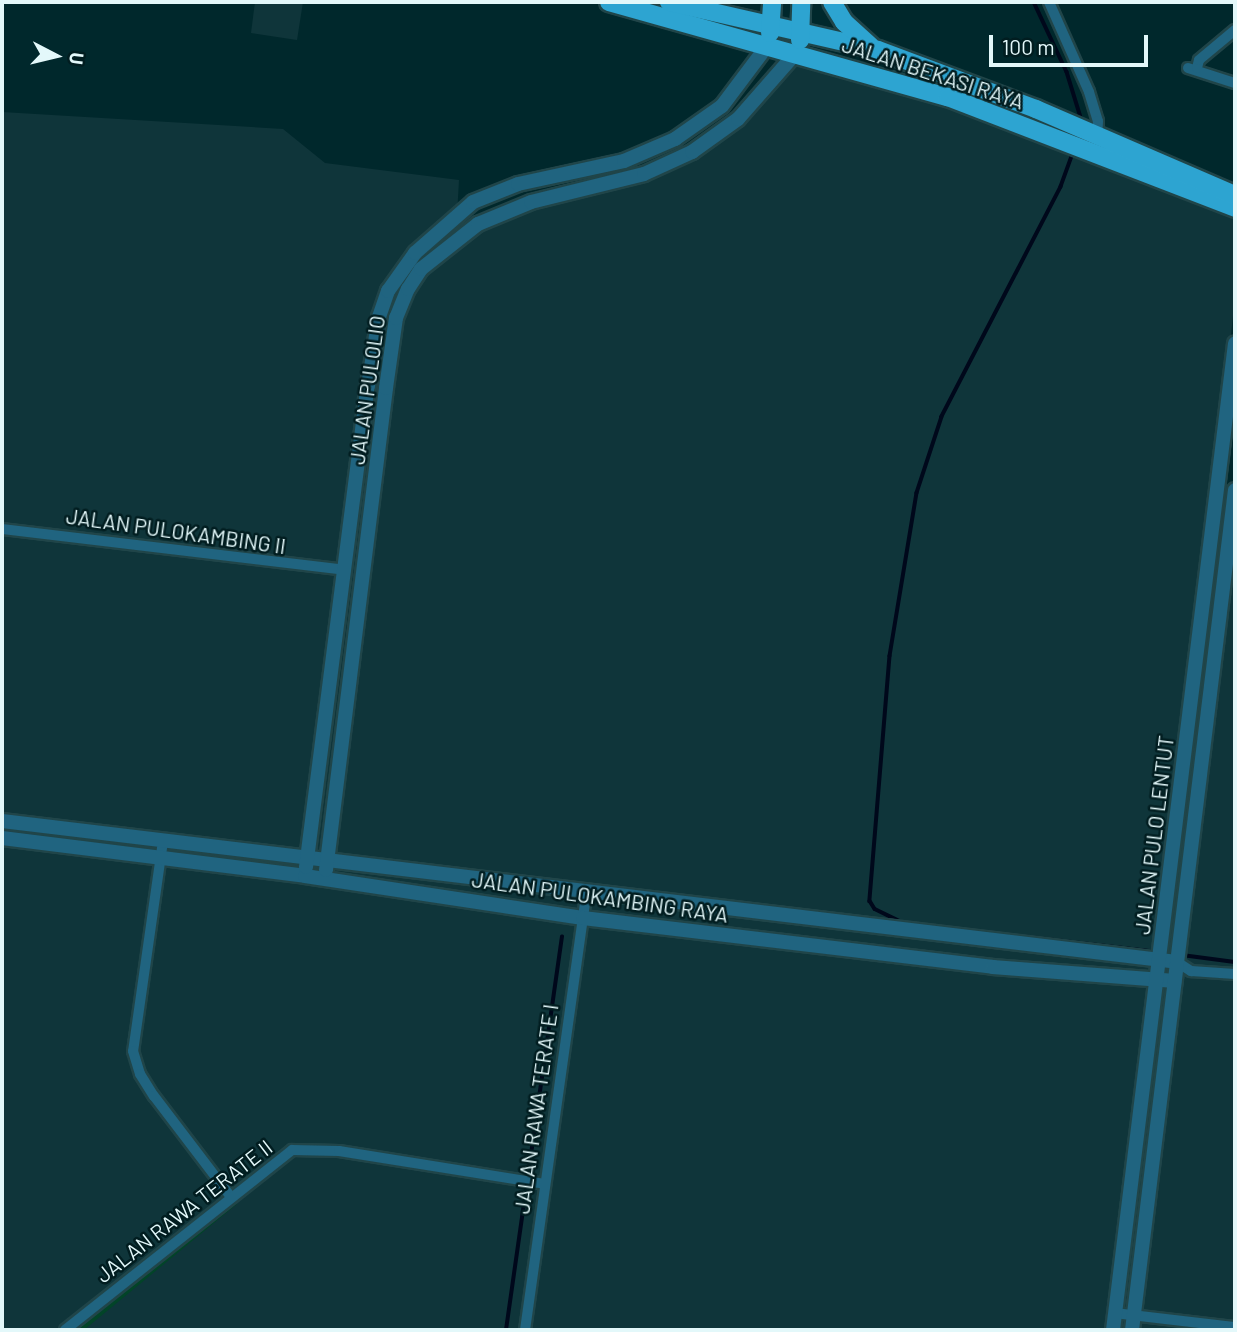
<!DOCTYPE html>
<style>
body{margin:0}
#map{position:relative;width:1237px;height:1332px;overflow:hidden;background:#00282c;font-family:Barlow,sans-serif}
div>[style]{position:absolute}
.built>*{inset:0;background:#0f353a}
.green>*{inset:0;background:#024428}
.stream>*{height:3.5px;margin:-1.75px;padding:0 1.75px;transform-origin:1.75px;border-radius:1.75px;background:#00081b}
.roads{filter:drop-shadow(2px 0 #204549) drop-shadow(-2px 0 #204549) drop-shadow(0 2px #204549) drop-shadow(0 -2px #204549)}
.minor>*{height:10px;margin:-5px;padding:0 5px;transform-origin:5px;border-radius:5px;background:#206480}
.tertiary>*{height:14px;margin:-7px;padding:0 7px;transform-origin:7px;border-radius:7px;background:#206480}
.primary>*{height:18px;margin:-9px;padding:0 9px;transform-origin:9px;border-radius:9px;background:#2da4d1}
span{translate:-50% -50%;white-space:nowrap;text-align:center;line-height:1.15;-webkit-text-stroke:5px #011d20;paint-order:stroke}
.street-label{font-size:21px;color:#e3f8fa}
.frame{position:absolute;inset:0;border:4px solid #e3f8fa;pointer-events:none}
.north{position:absolute;left:21px;top:21px;width:70px;height:70px;-webkit-text-stroke:5px #011d20;paint-order:stroke;rotate:97deg;font-size:19px;font-weight:700;line-height:28px;text-align:center;color:#e3f8fa}
.north::after{content:'';display:block;margin:auto;width:24px;height:32px;background:#e3f8fa;clip-path:polygon(50% 0,100% 100%,50% 72%,0 100%)}
.scale{position:absolute;left:989px;top:35px;width:159px;height:32px;box-sizing:border-box;border:4px solid #e3f8fa;border-top:0;padding-left:9px;font-size:21px;line-height:24px;white-space:nowrap;color:#e3f8fa;-webkit-text-stroke:5px #011d20;paint-order:stroke}
</style>
<div id="map">
<div class="built">
<i style="clip-path:polygon(255px 2px,303px 2px,297px 40px,251px 33px)"></i>
<i style="clip-path:polygon(790px 63px,941px 94px,1235px 216px,1235px 297px,1207px 562px,1235px 565px,1235px 1330px,2px 1330px,2px 112px,283px 129px,325px 163px,459px 180px,457px 215px,464px 227px,523px 196px,592px 189px,661px 169px,737px 116px)"></i>
</div>
<div class="green">
<i style="clip-path:polygon(231px 1197px,237px 1204px,84px 1330px,65px 1330px)"></i>
</div>
<div class="stream">
<i style="left:1034px;top:2px;width:77px;rotate:64.8deg"></i>
<i style="left:1067px;top:72px;width:54px;rotate:72.9deg"></i>
<i style="left:1074px;top:151px;width:38px;rotate:110deg"></i>
<i style="left:1061px;top:187px;width:259px;rotate:117.4deg"></i>
<i style="left:942px;top:417px;width:80px;rotate:108.2deg"></i>
<i style="left:917px;top:493px;width:165px;rotate:99.4deg"></i>
<i style="left:890px;top:656px;width:246px;rotate:94.7deg"></i>
<i style="left:870px;top:901px;width:9px;rotate:58deg"></i>
<i style="left:875px;top:909px;width:30px;rotate:26deg"></i>
<i style="left:902px;top:922px;width:257px;rotate:6.7deg"></i>
<i style="left:1182px;top:955px;width:53px;rotate:7.5deg"></i>
<i style="left:506px;top:1330px;width:397px;rotate:-81.9deg"></i>
</div>
<div class="roads">
<div class="minor">
<i style="left:1049px;top:2px;width:98px;rotate:66deg"></i>
<i style="left:1089px;top:92px;width:30px;rotate:73deg"></i>
<i style="left:1098px;top:121px;width:17px;rotate:93deg"></i>
<i style="left:1188px;top:68px;width:49px;rotate:17.7deg"></i>
<i style="left:1197px;top:68px;width:8px;rotate:-76deg"></i>
<i style="left:1199px;top:60px;width:47px;rotate:-39.8deg"></i>
<i style="left:2px;top:529px;width:346px;rotate:6.8deg"></i>
<i style="left:163px;top:841px;width:212px;rotate:98.1deg"></i>
<i style="left:133px;top:1051px;width:24px;rotate:73deg"></i>
<i style="left:140px;top:1074px;width:26px;rotate:58deg"></i>
<i style="left:154px;top:1096px;width:127px;rotate:52.7deg"></i>
<i style="left:1177px;top:962px;width:17px;rotate:33deg"></i>
<i style="left:1191px;top:971px;width:44px;rotate:3.9deg"></i>
<i style="left:1115px;top:1313px;width:121px;rotate:6.7deg"></i>
<i style="left:65px;top:1330px;width:290px;rotate:-38.4deg"></i>
<i style="left:292px;top:1150px;width:47px;rotate:1.2deg"></i>
<i style="left:339px;top:1151px;width:208px;rotate:9.1deg"></i>
<i style="left:525px;top:1330px;width:440px;rotate:-82deg"></i>
</div>
<div class="tertiary">
<i style="left:2px;top:821px;width:1183px;rotate:6.84deg"></i>
<i style="left:2px;top:838px;width:305px;rotate:7.1deg"></i>
<i style="left:305px;top:876px;width:281px;rotate:8.6deg"></i>
<i style="left:583px;top:918px;width:413px;rotate:6.8deg"></i>
<i style="left:993px;top:967px;width:182px;rotate:4.4deg"></i>
<i style="left:306px;top:867px;width:485px;rotate:-82.7deg"></i>
<i style="left:368px;top:386px;width:70px;rotate:-80.9deg"></i>
<i style="left:379px;top:317px;width:28px;rotate:-71deg"></i>
<i style="left:388px;top:291px;width:47px;rotate:-54.6deg"></i>
<i style="left:415px;top:253px;width:77px;rotate:-41.3deg"></i>
<i style="left:473px;top:202px;width:48px;rotate:-21.8deg"></i>
<i style="left:518px;top:184px;width:108px;rotate:-12.2deg"></i>
<i style="left:624px;top:161px;width:56px;rotate:-23.3deg"></i>
<i style="left:675px;top:139px;width:57px;rotate:-35.1deg"></i>
<i style="left:722px;top:106px;width:75px;rotate:-53.1deg"></i>
<i style="left:326px;top:870px;width:486px;rotate:-82.9deg"></i>
<i style="left:386px;top:388px;width:71px;rotate:-81.9deg"></i>
<i style="left:396px;top:318px;width:31px;rotate:-68deg"></i>
<i style="left:408px;top:289px;width:24px;rotate:-57deg"></i>
<i style="left:421px;top:269px;width:73px;rotate:-38.3deg"></i>
<i style="left:478px;top:224px;width:57px;rotate:-22.5deg"></i>
<i style="left:531px;top:202px;width:116px;rotate:-13.9deg"></i>
<i style="left:644px;top:174px;width:53px;rotate:-24.6deg"></i>
<i style="left:692px;top:152px;width:57px;rotate:-35.7deg"></i>
<i style="left:738px;top:119px;width:86px;rotate:-48.8deg"></i>
<i style="left:1113px;top:1330px;width:994px;rotate:-82.95deg"></i>
<i style="left:1132px;top:1330px;width:846px;rotate:-83.01deg"></i>
</div>
<div class="primary">
<i style="left:609px;top:2px;width:352px;rotate:15.7deg"></i>
<i style="left:948px;top:97px;width:308px;rotate:21.1deg"></i>
<i style="left:669px;top:2px;width:214px;rotate:12.9deg"></i>
<i style="left:878px;top:50px;width:169px;rotate:20.5deg"></i>
<i style="left:1036px;top:109px;width:217px;rotate:23.4deg"></i>
<i style="left:832px;top:2px;width:23px;rotate:59deg"></i>
<i style="left:844px;top:22px;width:36px;rotate:42deg"></i>
<i style="left:770px;top:33px;width:31px;rotate:-86deg"></i>
<i style="left:800px;top:40px;width:38px;rotate:-88deg"></i>
</div>
</div>
<div class="street-label">
<span style="left:933px;top:73px;rotate:18deg">JALAN BEKASI RAYA</span>
<span style="left:367px;top:390px;rotate:-82deg">JALAN PULOLIO</span>
<span style="left:176px;top:531px;rotate:8deg">JALAN PULOKAMBING II</span>
<span style="left:1154px;top:835px;rotate:-83deg">JALAN PULO LENTUT</span>
<span style="left:600px;top:897px;rotate:8deg">JALAN PULOKAMBING RAYA</span>
<span style="left:536px;top:1109px;rotate:-82deg">JALAN RAWA TERATE I</span>
<span style="left:184px;top:1211px;rotate:-38deg">JALAN RAWA TERATE II</span>
</div>
<div class="frame"></div>
<div class="north">U</div>
<div class="scale">100 m</div>
</div>
